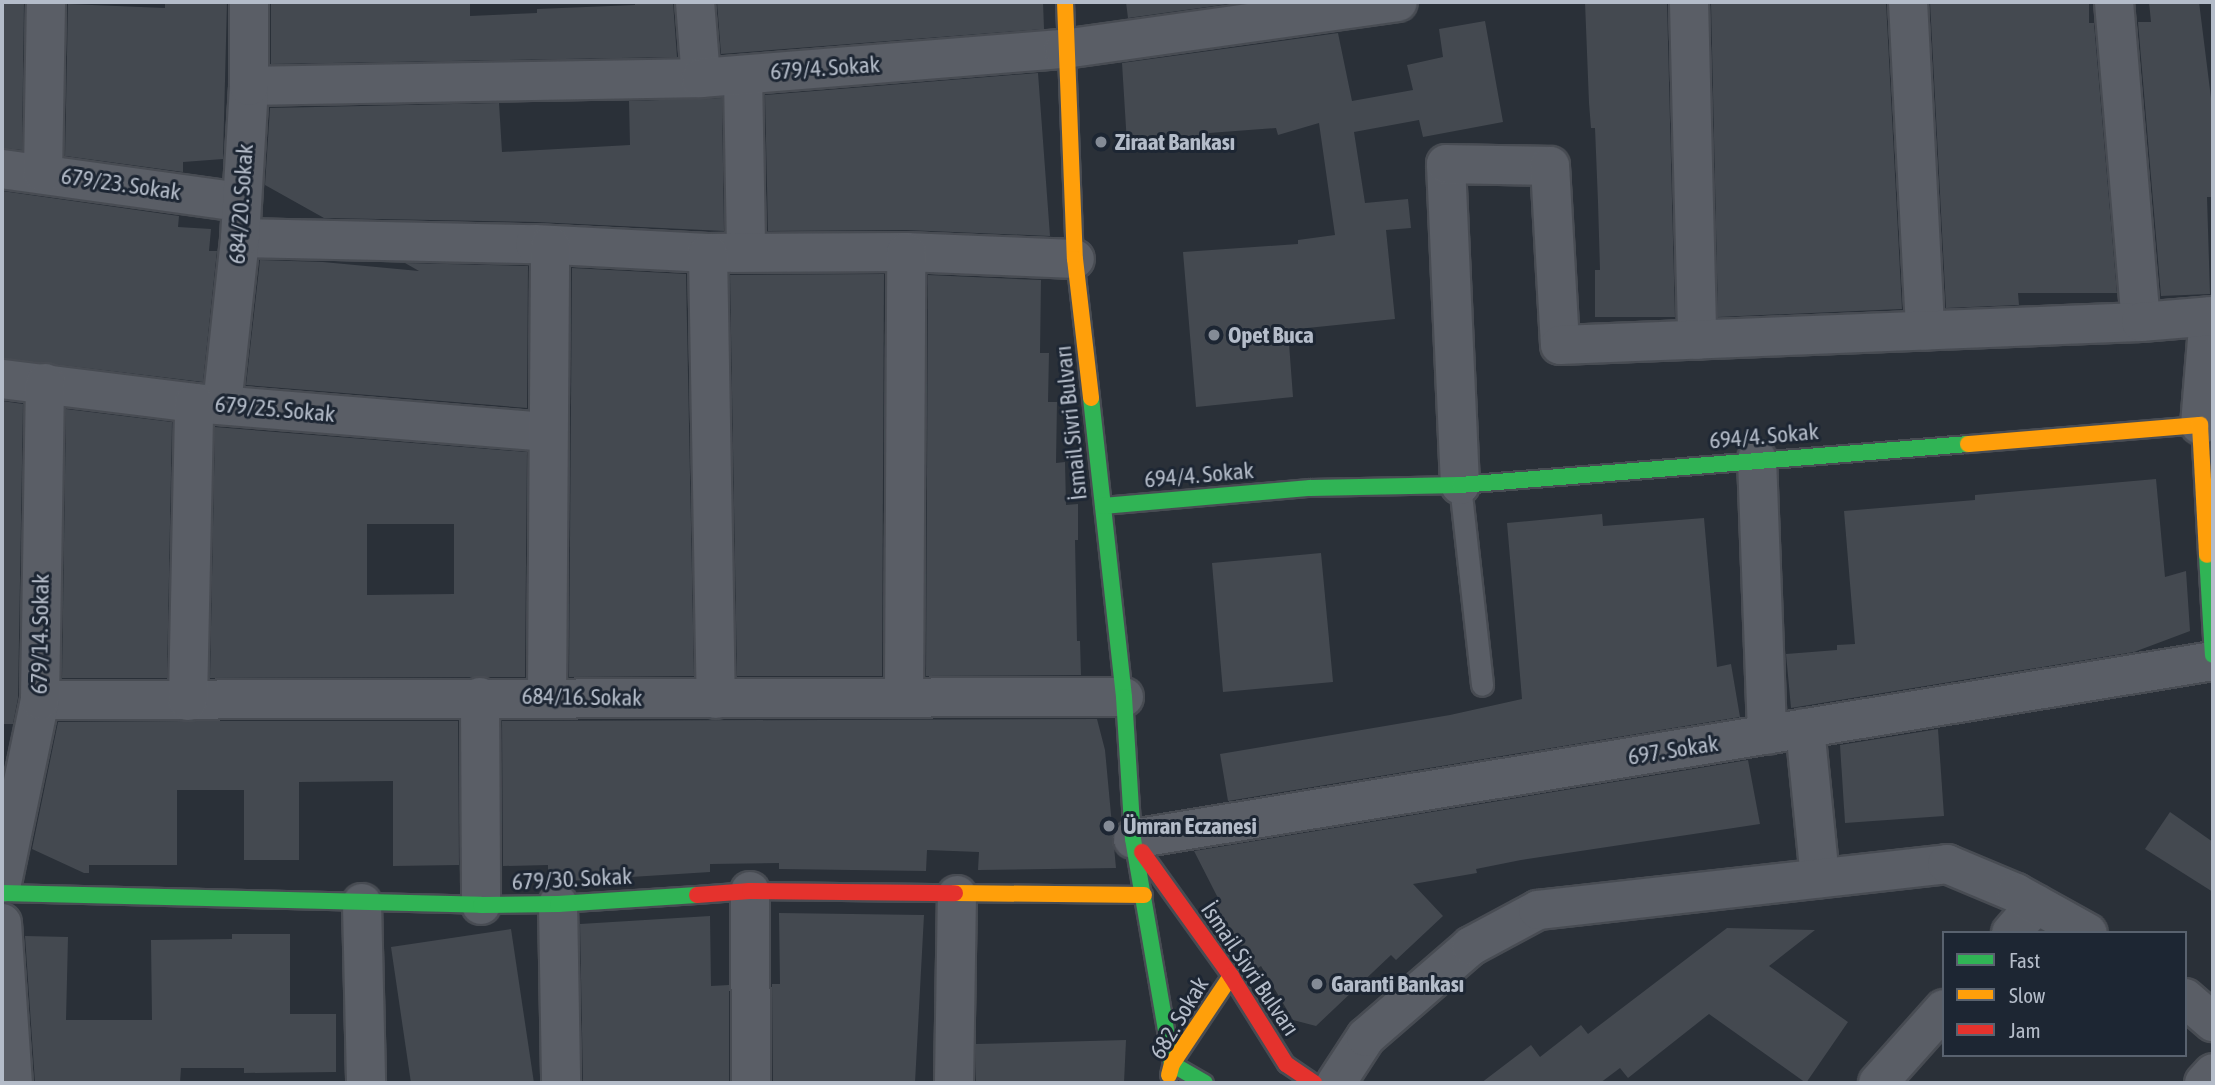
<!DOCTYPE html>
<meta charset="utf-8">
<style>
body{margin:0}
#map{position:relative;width:2215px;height:1085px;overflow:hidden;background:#2a3038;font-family:"Asap Condensed",sans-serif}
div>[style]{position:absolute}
.building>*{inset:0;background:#444950}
.roads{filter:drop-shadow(2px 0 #484c53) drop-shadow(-2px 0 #484c53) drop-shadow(0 2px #484c53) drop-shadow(0 -2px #484c53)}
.lane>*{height:21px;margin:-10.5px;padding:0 10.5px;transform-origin:10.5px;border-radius:10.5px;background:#5a5e66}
.street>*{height:38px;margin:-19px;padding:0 19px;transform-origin:19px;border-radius:19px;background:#5a5e66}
.fast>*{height:16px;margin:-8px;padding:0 8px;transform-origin:8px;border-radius:8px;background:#30b455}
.slow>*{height:16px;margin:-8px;padding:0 8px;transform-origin:8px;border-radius:8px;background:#ff9f0a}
.jam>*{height:16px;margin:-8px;padding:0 8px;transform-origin:8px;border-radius:8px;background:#e5322d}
.dots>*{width:19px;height:19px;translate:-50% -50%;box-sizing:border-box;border:4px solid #1d2633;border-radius:50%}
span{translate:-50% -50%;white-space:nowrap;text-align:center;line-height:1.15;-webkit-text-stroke:6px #1d2633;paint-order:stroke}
.street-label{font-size:23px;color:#b4bcc9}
.poi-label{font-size:23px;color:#b4bcc9;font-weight:700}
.left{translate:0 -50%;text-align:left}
.frame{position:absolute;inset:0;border:4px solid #b4bcc9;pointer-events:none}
.legend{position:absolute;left:1942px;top:931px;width:245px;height:126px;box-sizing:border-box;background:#1d2633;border:2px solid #59626f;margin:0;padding:9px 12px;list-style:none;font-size:21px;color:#b4bcc9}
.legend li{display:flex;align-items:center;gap:14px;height:35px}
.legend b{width:35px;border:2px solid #59626f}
</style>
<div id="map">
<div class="building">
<i style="clip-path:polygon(2px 2px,24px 2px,22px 150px,2px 148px)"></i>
<i style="clip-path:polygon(165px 2px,227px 2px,223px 159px,183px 162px,183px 172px,65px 156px,68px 4px,165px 8px)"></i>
<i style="clip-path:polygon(271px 2px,470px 2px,470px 16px,537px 13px,537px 9px,635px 5px,635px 2px,673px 2px,677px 57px,271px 64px)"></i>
<i style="clip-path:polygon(717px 2px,1043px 2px,1044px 29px,721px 54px)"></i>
<i style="clip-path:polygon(1126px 2px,1243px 2px,1128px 18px)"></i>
<i style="clip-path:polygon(1585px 2px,1667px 2px,1675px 317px,1595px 317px,1595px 270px,1600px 270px,1598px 202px,1595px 128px,1591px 128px,1589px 103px)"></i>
<i style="clip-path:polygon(1711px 2px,1886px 2px,1902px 309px,1718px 317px)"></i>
<i style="clip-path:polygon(1930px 2px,2089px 2px,2089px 23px,2094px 23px,2117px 293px,2018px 293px,2019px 305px,1946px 308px)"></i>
<i style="clip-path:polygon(2149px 2px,2199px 2px,2213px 114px,2213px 197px,2207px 197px,2210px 294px,2161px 296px,2138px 22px,2151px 22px)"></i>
<i style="clip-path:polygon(1485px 21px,1503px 122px,1423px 137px,1419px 120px,1354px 132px,1365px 203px,1408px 199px,1411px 228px,1386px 230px,1395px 319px,1288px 330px,1293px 397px,1196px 407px,1183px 252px,1298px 244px,1298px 240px,1335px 235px,1319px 123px,1278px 135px,1276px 128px,1209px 133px,1209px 139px,1127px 144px,1122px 63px,1338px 33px,1352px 101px,1413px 90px,1407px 65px,1443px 57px,1439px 29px)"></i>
<i style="clip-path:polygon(1038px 73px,1050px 236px,906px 230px,768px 231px,765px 95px)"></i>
<i style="clip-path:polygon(722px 98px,724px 231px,536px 222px,324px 218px,265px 185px,270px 108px,499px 103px,502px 152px,630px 145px,629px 101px)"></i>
<i style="clip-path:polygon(2px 191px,179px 216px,178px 227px,211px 229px,209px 251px,217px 251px,203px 382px,2px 358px)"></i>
<i style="clip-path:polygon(260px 260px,323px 262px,419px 271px,405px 263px,528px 266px,527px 408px,246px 385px)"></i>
<i style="clip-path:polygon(572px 268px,686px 274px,694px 676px,569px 677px)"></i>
<i style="clip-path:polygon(884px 274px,882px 676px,737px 676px,730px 275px)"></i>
<i style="clip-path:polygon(928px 275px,1041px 280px,1040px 353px,1049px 353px,1048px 402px,1057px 402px,1056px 463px,1065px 462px,1066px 505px,1078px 504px,1078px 540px,1075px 540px,1077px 641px,1080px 641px,1081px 675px,926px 676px)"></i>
<i style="clip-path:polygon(2px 401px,23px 404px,18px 698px,13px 724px,2px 724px)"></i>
<i style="clip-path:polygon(66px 409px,172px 422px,167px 678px,62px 678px)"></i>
<i style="clip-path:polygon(evenodd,215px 427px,527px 452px,525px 677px,210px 678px,215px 427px,367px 524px,454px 524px,454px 594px,367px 595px,367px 524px)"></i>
<i style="clip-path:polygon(2156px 479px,2165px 577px,2186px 571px,2190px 631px,2134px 652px,1791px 708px,1786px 654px,1837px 650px,1837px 645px,1855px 644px,1844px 511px,1975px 500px,1975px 495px)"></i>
<i style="clip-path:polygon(1602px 514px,1603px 526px,1704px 518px,1717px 667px,1731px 664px,1740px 717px,1228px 801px,1220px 754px,1450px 715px,1522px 699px,1507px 523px)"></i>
<i style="clip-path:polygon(1321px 553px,1333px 682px,1223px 692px,1212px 563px)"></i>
<i style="clip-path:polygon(1097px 719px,1105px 750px,1116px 868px,978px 870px,979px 852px,927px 850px,926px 871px,779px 869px,779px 863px,710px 864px,710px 872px,568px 881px,568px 871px,548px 871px,548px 865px,503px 866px,502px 721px)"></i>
<i style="clip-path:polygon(182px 721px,458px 721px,459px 865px,393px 866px,393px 781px,299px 782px,299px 860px,244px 860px,244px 790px,177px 790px,177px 865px,89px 865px,89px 873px,84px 873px,32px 849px,58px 722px)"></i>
<i style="clip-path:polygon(1938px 729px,1944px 816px,1845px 823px,1840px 745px)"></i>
<i style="clip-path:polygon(1748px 760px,1760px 824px,1521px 860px,1476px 869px,1477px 873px,1413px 884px,1443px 916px,1396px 960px,1391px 955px,1316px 1026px,1293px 1020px,1261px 966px,1255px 970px,1214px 904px,1219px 900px,1194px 851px)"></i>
<i style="clip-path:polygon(2170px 812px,2213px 842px,2213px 892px,2145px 849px)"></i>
<i style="clip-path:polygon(779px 913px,924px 915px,915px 1083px,773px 1083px,772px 984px,780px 984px)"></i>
<i style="clip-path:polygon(710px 916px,711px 986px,729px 985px,729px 1083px,583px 1083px,580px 924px)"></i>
<i style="clip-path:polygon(1727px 928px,1815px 930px,1769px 966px,1848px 1022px,1806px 1083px,1709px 1014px,1628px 1078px,1620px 1068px,1600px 1083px,1481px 1083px,1531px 1045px,1540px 1057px,1581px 1025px,1588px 1034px)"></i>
<i style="clip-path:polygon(511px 929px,534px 1083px,411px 1083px,391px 947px)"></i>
<i style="clip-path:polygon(232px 934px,290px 934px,290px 1014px,336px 1014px,336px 1072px,244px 1073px,244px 1068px,181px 1068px,180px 1083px,35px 1083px,25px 936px,68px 937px,66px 1020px,152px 1020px,151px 940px,232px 939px)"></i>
<i style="clip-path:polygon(1126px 1040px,1124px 1083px,976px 1083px,976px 1044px)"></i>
</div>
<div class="roads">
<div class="lane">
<i style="left:1460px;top:485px;width:201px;rotate:83.7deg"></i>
</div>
<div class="street">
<i style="left:695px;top:2px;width:76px;rotate:85.5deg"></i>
<i style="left:1689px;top:2px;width:338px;rotate:88.6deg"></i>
<i style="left:1908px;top:2px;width:329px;rotate:87deg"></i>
<i style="left:2114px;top:2px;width:321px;rotate:85.2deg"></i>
<i style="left:743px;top:75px;width:177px;rotate:89deg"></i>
<i style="left:249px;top:86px;width:452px;rotate:-1deg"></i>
<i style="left:701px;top:78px;width:364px;rotate:-4.6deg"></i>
<i style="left:1064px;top:49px;width:337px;rotate:-8deg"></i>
<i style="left:2px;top:169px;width:240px;rotate:7.9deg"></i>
<i style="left:43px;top:173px;width:171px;rotate:-89deg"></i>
<i style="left:240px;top:238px;width:295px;rotate:1.2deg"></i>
<i style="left:535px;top:244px;width:173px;rotate:3deg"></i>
<i style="left:708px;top:253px;width:198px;rotate:-0.3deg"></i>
<i style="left:906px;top:252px;width:169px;rotate:2.4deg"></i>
<i style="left:708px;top:253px;width:446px;rotate:89deg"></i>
<i style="left:2px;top:379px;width:193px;rotate:7.1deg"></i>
<i style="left:194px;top:403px;width:355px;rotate:4.7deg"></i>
<i style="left:222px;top:405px;width:168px;rotate:-83.8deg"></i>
<i style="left:240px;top:238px;width:152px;rotate:-86.6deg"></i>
<i style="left:249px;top:86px;width:84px;rotate:-90deg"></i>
<i style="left:2200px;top:425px;width:109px;rotate:-85.3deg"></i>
<i style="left:1757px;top:459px;width:276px;rotate:87.9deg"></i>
<i style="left:1460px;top:485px;width:321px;rotate:-92.5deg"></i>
<i style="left:1446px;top:164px;width:104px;rotate:1.1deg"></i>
<i style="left:1550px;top:166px;width:179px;rotate:86.8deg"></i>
<i style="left:1560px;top:345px;width:581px;rotate:-2.27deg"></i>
<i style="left:2141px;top:322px;width:72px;rotate:-4.8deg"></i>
<i style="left:547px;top:696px;width:451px;rotate:-89.6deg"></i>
<i style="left:480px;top:697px;width:208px;rotate:89.7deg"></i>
<i style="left:904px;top:698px;width:446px;rotate:-89.7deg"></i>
<i style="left:40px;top:700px;width:1084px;rotate:-0.16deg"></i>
<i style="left:188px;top:701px;width:298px;rotate:-88.8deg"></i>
<i style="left:1805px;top:728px;width:151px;rotate:84.3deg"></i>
<i style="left:1133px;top:839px;width:1095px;rotate:-9.36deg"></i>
<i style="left:2px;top:883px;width:187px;rotate:-78.3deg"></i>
<i style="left:40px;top:700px;width:317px;rotate:-89.1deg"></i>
<i style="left:750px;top:891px;width:192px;rotate:89.7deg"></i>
<i style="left:362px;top:903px;width:180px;rotate:88.7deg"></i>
<i style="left:558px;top:904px;width:179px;rotate:89deg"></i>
<i style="left:2px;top:923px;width:160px;rotate:86.1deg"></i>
<i style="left:2011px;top:933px;width:38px;rotate:-49deg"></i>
<i style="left:2185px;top:998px;width:37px;rotate:41deg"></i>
<i style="left:954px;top:1083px;width:188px;rotate:-89.1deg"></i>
<i style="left:1336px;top:1083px;width:55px;rotate:-56.9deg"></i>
<i style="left:1366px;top:1037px;width:139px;rotate:-40.9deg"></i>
<i style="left:1471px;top:946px;width:76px;rotate:-28.2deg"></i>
<i style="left:1538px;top:910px;width:412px;rotate:-6.4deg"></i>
<i style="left:1947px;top:864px;width:75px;rotate:22.8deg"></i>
<i style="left:2016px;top:893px;width:82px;rotate:29.1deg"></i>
<i style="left:1878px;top:1083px;width:99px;rotate:-48.3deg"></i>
<i style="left:2204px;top:1083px;width:13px;rotate:-48deg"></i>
</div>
<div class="fast">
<i style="left:1091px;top:398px;width:301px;rotate:83.7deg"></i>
<i style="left:1124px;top:697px;width:142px;rotate:86.4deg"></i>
<i style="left:1133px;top:839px;width:228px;rotate:80.2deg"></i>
<i style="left:1172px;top:1064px;width:38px;rotate:30deg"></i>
<i style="left:1103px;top:506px;width:208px;rotate:-5deg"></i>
<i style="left:1310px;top:488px;width:150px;rotate:-1.1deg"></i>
<i style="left:1460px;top:485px;width:510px;rotate:-4.61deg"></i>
<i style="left:2207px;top:555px;width:100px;rotate:86.6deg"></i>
<i style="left:2px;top:893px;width:479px;rotate:1.4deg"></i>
<i style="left:481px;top:905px;width:77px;rotate:-0.7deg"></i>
<i style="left:558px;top:904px;width:139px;rotate:-3.7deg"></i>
</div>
<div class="slow">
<i style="left:1065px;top:2px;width:257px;rotate:87.8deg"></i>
<i style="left:1075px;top:259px;width:140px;rotate:83.4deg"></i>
<i style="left:1968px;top:444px;width:233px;rotate:-4.7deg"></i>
<i style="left:2200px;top:425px;width:130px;rotate:86.9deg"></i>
<i style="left:955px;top:893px;width:189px;rotate:0.6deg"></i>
<i style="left:1169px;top:1075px;width:11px;rotate:-75deg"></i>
<i style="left:1172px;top:1064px;width:106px;rotate:-56.2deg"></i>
</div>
<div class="jam">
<i style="left:1142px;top:852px;width:153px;rotate:54.3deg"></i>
<i style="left:1231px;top:976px;width:104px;rotate:58deg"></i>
<i style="left:1286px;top:1064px;width:34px;rotate:34deg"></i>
<i style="left:697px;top:895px;width:53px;rotate:-4.3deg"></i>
<i style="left:750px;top:891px;width:205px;rotate:0.6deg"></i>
</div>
</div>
<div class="dots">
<i style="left:1101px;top:142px;background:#848b96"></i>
<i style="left:1214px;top:335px;background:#848b96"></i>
<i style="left:1109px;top:826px;background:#848b96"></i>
<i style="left:1317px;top:984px;background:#848b96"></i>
</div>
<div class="street-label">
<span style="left:825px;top:68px;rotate:-4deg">679/4. Sokak</span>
<span style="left:121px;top:184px;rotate:8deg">679/23. Sokak</span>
<span style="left:241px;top:204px;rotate:-86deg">684/20. Sokak</span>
<span style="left:275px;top:409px;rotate:5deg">679/25. Sokak</span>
<span style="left:1071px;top:423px;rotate:-96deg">İsmail Sivri Bulvarı</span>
<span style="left:1764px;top:436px;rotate:-5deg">694/4. Sokak</span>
<span style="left:1199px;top:475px;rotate:-5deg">694/4. Sokak</span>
<span style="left:40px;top:634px;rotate:-89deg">679/14. Sokak</span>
<span style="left:582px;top:697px;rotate:1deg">684/16. Sokak</span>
<span style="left:1673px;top:750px;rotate:-9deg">697. Sokak</span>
<span style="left:572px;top:879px;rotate:-3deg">679/30. Sokak</span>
<span style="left:1250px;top:969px;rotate:56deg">İsmail Sivri Bulvarı</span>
<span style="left:1179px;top:1018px;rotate:-59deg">682. Sokak</span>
</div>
<div class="poi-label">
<span class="left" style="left:1115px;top:142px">Ziraat Bankası</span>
<span class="left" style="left:1228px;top:335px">Opet Buca</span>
<span class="left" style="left:1123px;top:826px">Ümran Eczanesi</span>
<span class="left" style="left:1331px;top:984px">Garanti Bankası</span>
</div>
<div class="frame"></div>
<ul class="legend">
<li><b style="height:9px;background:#30b455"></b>Fast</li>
<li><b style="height:9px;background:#ff9f0a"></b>Slow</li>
<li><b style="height:9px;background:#e5322d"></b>Jam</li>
</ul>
</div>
